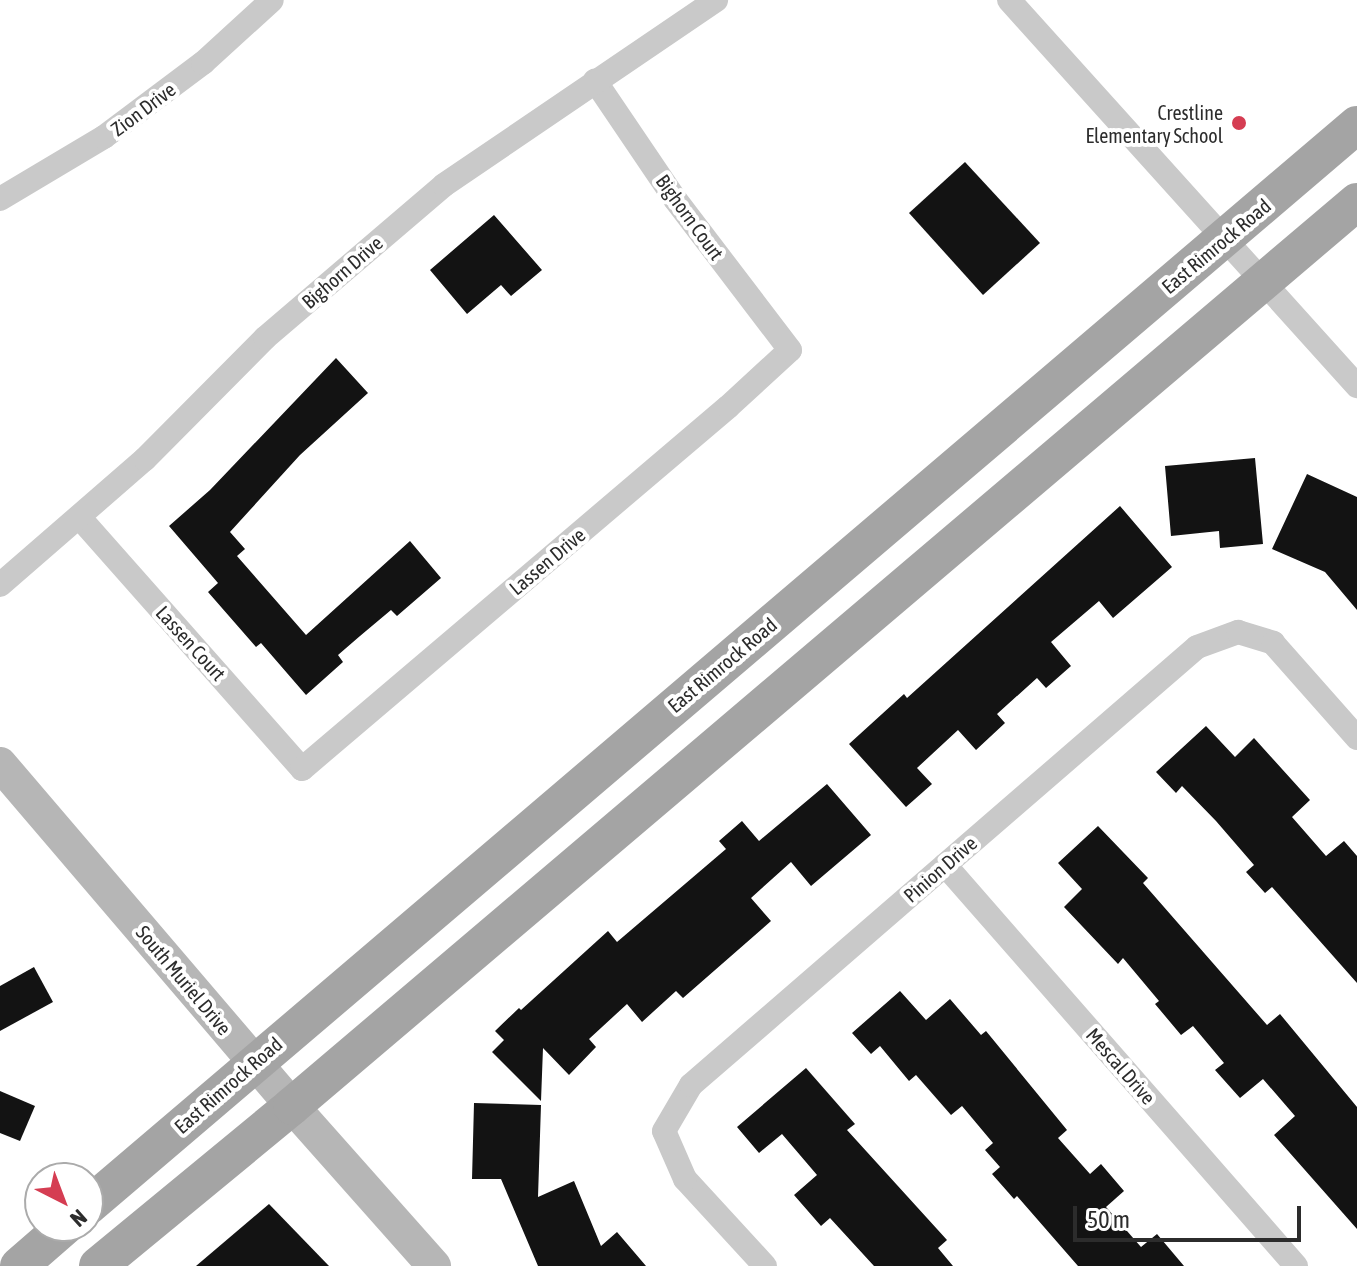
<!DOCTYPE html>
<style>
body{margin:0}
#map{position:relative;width:1357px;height:1266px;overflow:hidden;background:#fff;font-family:"Asap Condensed",sans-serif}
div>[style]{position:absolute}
.building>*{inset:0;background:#131313}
.street>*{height:24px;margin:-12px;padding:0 12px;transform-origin:12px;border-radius:12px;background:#c9c9c9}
.secondary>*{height:34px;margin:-17px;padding:0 17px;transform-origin:17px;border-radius:17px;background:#b6b6b6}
.primary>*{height:38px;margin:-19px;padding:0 19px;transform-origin:19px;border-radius:19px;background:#a4a4a4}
.dots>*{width:22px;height:22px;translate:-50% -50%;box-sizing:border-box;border:4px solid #fff;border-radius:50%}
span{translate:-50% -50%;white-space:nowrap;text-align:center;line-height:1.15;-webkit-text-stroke:8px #fff;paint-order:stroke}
.street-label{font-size:20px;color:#2c2c2c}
.poi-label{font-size:20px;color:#2c2c2c}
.right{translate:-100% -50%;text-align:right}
.north{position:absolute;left:24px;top:1162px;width:80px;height:80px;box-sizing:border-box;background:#fff;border:2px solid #ababab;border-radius:50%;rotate:138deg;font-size:22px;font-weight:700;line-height:32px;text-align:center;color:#2c2c2c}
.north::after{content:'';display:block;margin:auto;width:28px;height:36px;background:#d53d52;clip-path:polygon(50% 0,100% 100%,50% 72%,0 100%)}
.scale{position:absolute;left:1073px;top:1206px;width:228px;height:36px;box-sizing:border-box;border:4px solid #2c2c2c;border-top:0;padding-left:10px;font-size:24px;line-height:28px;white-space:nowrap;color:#2c2c2c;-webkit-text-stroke:6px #fff;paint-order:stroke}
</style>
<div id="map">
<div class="building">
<i style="clip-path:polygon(965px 162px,1040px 243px,983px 295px,909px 213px)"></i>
<i style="clip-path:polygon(494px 215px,542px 270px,511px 296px,501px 285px,467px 314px,430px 270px)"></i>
<i style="clip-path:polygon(336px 358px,368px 393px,300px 455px,230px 532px,245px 549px,237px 556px,306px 635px,410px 541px,441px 578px,397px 616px,391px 610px,360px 636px,338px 655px,343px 662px,306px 695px,261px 643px,256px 647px,208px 592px,218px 583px,169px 526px,210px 490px)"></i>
<i style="clip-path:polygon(1255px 458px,1263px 544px,1220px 548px,1219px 531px,1171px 536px,1165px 466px)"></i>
<i style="clip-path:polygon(1307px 474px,1357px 497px,1357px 610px,1325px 572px,1272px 549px)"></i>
<i style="clip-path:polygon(1120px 506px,1172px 567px,1113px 618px,1099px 601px,1051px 642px,1071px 666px,1046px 688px,1037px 678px,997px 714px,1005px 723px,976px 750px,958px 730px,917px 768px,932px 784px,906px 807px,849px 744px,904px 694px,907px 698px)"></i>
<i style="clip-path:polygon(1206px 726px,1235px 757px,1254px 738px,1310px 800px,1292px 817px,1326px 856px,1344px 841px,1357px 856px,1357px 983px,1272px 887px,1265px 893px,1246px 872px,1254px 865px,1216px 821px,1182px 786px,1176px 793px,1156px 772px)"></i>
<i style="clip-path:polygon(827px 784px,871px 835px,811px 886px,791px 862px,751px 898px,771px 921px,683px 998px,676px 991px,642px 1022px,627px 1004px,589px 1039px,596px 1047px,569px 1075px,543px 1048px,541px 1101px,492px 1052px,504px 1040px,495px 1031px,519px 1008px,521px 1010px,608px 931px,617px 942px,726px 849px,719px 841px,742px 821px,759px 841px)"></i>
<i style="clip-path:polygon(1098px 826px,1148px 878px,1143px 883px,1267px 1025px,1280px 1014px,1357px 1107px,1357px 1229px,1274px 1135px,1295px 1116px,1263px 1079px,1240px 1098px,1215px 1070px,1224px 1063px,1193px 1026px,1181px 1035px,1155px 1004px,1159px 1001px,1123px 958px,1118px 964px,1064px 907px,1082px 889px,1058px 863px)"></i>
<i style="clip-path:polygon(34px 967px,53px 1002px,0 1031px,0 986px)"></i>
<i style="clip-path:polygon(900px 991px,926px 1020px,950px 999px,981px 1035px,986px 1031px,1067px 1130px,1058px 1138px,1090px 1174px,1101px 1164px,1124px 1191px,1106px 1207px,1141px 1247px,1157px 1234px,1184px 1266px,1078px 1266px,1017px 1196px,1014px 1199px,992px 1174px,1000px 1167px,985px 1150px,993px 1143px,962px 1106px,951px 1115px,916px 1075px,909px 1081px,880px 1046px,871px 1054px,852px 1033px)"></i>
<i style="clip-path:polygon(806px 1068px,855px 1124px,847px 1130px,947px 1240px,938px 1248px,953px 1266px,874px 1266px,830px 1218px,821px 1226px,794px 1195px,817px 1175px,782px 1134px,759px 1153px,737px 1127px)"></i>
<i style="clip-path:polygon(0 1091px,35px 1106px,20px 1141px,0 1133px)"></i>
<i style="clip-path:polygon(474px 1103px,541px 1105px,538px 1197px,574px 1181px,601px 1246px,617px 1232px,646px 1266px,538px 1266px,501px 1179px,472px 1179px)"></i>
<i style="clip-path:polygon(269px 1204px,329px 1266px,196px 1266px)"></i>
</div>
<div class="street">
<i style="left:1009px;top:0;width:520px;rotate:47.96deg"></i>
<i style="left:0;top:199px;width:121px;rotate:-30.8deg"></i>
<i style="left:104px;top:137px;width:124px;rotate:-36.8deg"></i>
<i style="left:203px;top:63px;width:93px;rotate:-42.4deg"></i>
<i style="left:80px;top:518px;width:335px;rotate:48.5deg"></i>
<i style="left:302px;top:769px;width:559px;rotate:-40.36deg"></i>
<i style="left:728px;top:407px;width:84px;rotate:-42.6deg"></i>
<i style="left:790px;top:350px;width:190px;rotate:-127.3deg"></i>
<i style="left:675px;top:199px;width:143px;rotate:-124.1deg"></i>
<i style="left:0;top:585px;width:192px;rotate:-41deg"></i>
<i style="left:145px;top:459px;width:170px;rotate:-45.2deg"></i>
<i style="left:265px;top:338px;width:235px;rotate:-40.5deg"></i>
<i style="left:444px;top:185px;width:329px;rotate:-34.2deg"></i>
<i style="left:945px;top:865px;width:533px;rotate:48.8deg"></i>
<i style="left:765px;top:1266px;width:118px;rotate:-132.6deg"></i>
<i style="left:685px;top:1179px;width:52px;rotate:-113.6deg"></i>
<i style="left:664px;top:1131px;width:53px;rotate:-59.6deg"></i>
<i style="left:691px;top:1085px;width:669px;rotate:-40.88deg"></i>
<i style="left:1197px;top:647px;width:44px;rotate:-20.1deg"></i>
<i style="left:1238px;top:632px;width:37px;rotate:17deg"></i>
<i style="left:1273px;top:643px;width:127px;rotate:48.5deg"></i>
</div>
<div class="secondary">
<i style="left:0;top:764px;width:450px;rotate:49.5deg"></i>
<i style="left:292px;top:1106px;width:214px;rotate:48.4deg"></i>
</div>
<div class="primary">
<i style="left:88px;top:1206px;width:1667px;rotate:-40.43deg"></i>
<i style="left:19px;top:1266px;width:61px;rotate:-41deg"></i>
<i style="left:98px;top:1266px;width:251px;rotate:-39.5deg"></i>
<i style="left:292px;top:1106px;width:1397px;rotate:-40.33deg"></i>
</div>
<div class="dots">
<i style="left:1239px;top:123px;background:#d53d52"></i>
</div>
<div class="street-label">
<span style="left:143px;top:109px;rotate:-37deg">Zion Drive</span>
<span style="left:690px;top:217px;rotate:54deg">Bighorn Court</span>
<span style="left:1216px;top:246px;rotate:-40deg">East Rimrock Road</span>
<span style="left:342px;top:272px;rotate:-41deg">Bighorn Drive</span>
<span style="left:547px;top:561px;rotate:-40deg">Lassen Drive</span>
<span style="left:191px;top:643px;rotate:48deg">Lassen Court</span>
<span style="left:722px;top:665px;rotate:-40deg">East Rimrock Road</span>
<span style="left:940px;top:869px;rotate:-41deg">Pinion Drive</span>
<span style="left:184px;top:980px;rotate:50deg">South Muriel Drive</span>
<span style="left:1121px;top:1066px;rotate:49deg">Mescal Drive</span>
<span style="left:228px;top:1085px;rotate:-41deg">East Rimrock Road</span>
</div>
<div class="poi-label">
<span class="right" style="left:1223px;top:124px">Crestline<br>Elementary School</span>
</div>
<div class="north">N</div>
<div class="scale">50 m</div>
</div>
